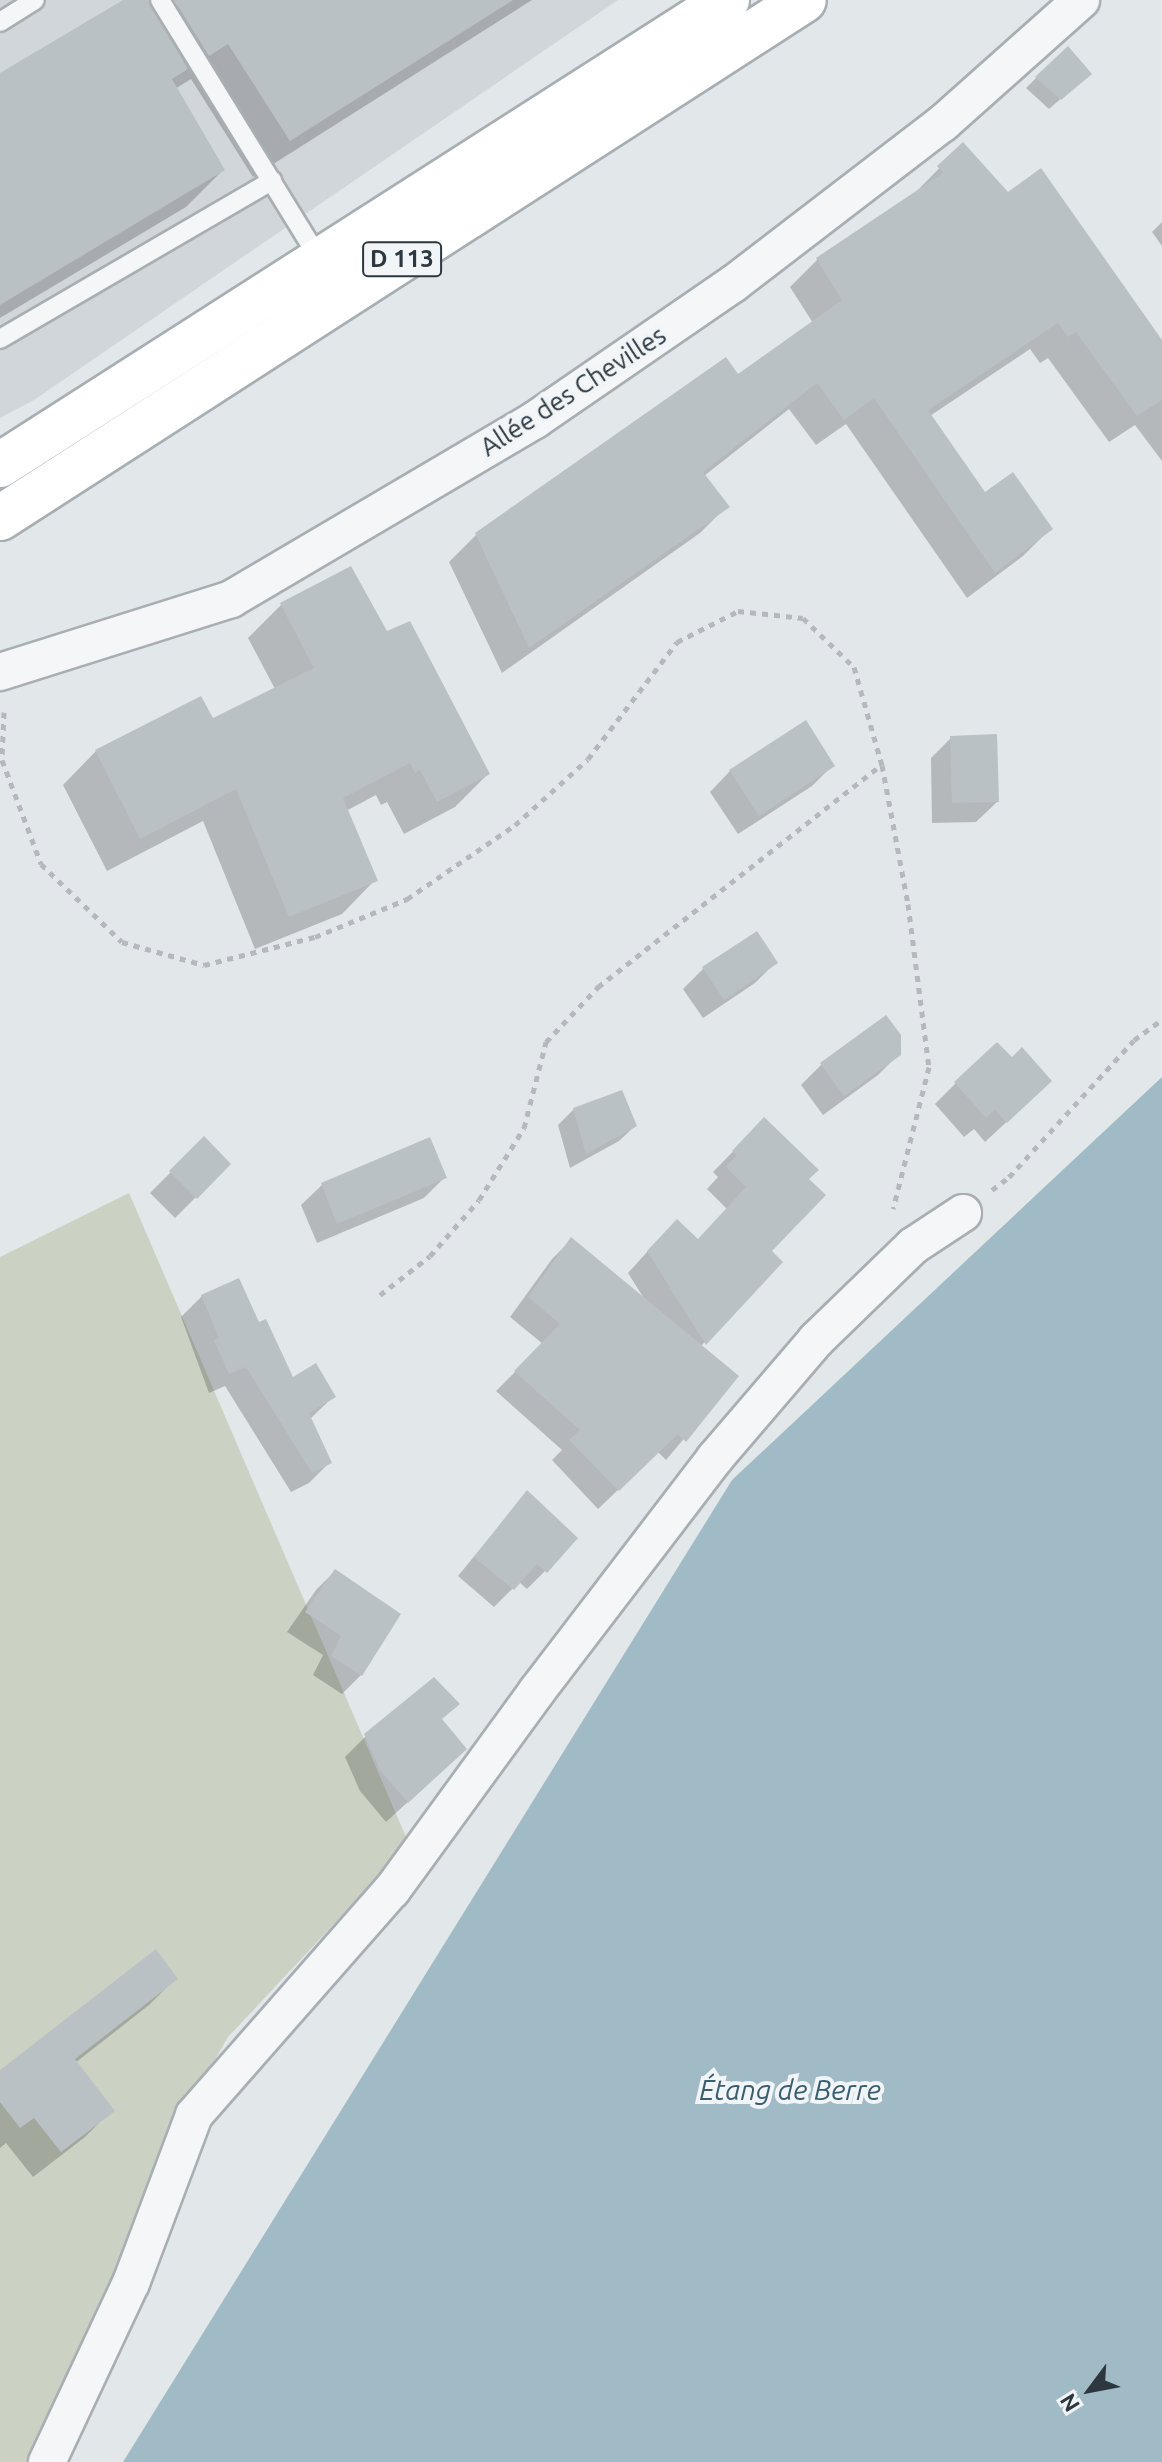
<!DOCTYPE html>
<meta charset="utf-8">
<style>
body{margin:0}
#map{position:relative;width:1162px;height:2462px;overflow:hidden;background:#e2e7e9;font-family:Ubuntu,sans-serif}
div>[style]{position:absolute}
.built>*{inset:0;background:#d1d6db}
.green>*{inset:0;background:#cbd2c4}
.water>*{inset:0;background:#a1bbc6}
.shadow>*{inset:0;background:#0003}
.building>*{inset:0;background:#bac1c5}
.path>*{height:5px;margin-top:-2.5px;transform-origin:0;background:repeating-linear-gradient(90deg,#b5b9bd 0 6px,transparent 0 12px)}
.roads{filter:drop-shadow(2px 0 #a8afb3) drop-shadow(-2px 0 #a8afb3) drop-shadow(0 2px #a8afb3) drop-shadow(0 -2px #a8afb3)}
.service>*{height:18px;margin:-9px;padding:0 9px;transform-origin:9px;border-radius:9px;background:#f5f6f8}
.minor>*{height:36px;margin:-18px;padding:0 18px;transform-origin:18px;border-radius:18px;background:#f5f6f8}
.primary>*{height:44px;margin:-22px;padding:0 22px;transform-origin:22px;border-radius:22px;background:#fff}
span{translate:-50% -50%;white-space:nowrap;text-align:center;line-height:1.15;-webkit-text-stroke:8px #f2f5f7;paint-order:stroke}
.shield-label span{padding:2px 6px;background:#f2f5f7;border:2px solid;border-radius:6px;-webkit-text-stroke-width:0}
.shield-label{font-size:24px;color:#2c3740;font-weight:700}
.street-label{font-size:26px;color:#2c3740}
.water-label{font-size:28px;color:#3a5e70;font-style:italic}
.north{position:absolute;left:1050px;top:2350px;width:80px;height:80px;-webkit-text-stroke:6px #f2f5f7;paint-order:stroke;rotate:238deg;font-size:22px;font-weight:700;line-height:32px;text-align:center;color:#2c3740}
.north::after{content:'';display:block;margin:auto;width:28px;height:36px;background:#2c3740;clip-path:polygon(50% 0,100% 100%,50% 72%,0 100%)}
</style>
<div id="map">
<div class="built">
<i style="clip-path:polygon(0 0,618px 0,34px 400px,0 418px)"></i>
</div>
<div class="green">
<i style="clip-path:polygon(129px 1193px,409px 1844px,228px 2037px,186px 2111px,34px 2462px,0 2462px,0 1257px)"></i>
</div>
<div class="water">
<i style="clip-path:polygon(1162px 1077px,1162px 2462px,123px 2462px,732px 1480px)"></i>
</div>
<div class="shadow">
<i style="clip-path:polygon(183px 0,532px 0,253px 177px,191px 79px,175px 89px,223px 170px,186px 207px,0 318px,0 75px,144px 37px)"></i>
<i style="clip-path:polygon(1036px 78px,1079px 83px,1049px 109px,1026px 88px)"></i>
<i style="clip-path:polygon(962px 145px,1008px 195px,1162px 343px,1162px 461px,1135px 425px,1109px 442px,1048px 358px,1040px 363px,1030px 349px,930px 416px,985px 494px,1050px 529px,1023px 556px,967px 598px,846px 424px,816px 445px,789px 409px,704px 476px,727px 506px,700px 533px,502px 673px,449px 562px,476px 535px,738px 376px,813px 323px,790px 287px,817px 260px,912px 196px)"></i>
<i style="clip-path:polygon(1162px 222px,1162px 246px,1152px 232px)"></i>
<i style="clip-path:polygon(281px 605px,386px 633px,488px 774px,455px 807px,404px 834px,387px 802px,381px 805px,376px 795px,346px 811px,375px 880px,342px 914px,255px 949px,203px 821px,107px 871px,63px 785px,96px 751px,212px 720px,275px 689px,248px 638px)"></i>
<i style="clip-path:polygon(951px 738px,997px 802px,976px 822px,932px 823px,931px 758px)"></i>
<i style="clip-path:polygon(832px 766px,812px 786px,738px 834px,710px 792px,730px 771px)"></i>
<i style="clip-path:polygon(756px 934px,775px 963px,755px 983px,703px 1018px,683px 989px,703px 969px)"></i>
<i style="clip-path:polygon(899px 1054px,878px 1075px,823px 1115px,801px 1085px,822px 1064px)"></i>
<i style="clip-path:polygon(956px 1083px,1029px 1101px,985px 1142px,974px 1129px,964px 1137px,935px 1104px)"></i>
<i style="clip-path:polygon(574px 1109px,635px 1126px,619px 1141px,570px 1168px,558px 1125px)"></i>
<i style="clip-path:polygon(764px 1120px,806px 1180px,769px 1251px,780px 1262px,700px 1347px,736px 1377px,666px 1460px,658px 1452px,598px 1509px,552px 1460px,562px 1450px,496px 1391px,543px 1344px,510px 1317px,552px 1259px,571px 1240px,645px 1300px,628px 1273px,656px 1242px,697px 1241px,727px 1209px,707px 1189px,718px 1177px,713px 1172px)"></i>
<i style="clip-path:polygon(204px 1139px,229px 1164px,175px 1218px,150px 1193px)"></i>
<i style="clip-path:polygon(445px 1177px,424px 1198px,317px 1243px,301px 1205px,322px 1185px)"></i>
<i style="clip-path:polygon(202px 1296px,292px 1380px,334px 1396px,310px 1419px,330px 1462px,309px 1483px,291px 1492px,225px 1386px,209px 1393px,181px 1317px)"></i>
<i style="clip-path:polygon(527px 1492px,545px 1571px,527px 1589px,519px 1582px,494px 1607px,458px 1576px)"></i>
<i style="clip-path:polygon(335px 1571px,361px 1675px,342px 1694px,313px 1675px,323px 1655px,287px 1632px,316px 1590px)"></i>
<i style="clip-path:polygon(440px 1721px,444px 1769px,386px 1822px,360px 1791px,345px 1757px,366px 1736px)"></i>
<i style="clip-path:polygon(176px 1978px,149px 2005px,75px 2063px,112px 2110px,85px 2137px,33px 2177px,6px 2143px,0 2148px,0 2073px)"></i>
</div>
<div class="building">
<i style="clip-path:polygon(123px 0,148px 0,188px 69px,172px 79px,225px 170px,0 305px,0 73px)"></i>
<i style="clip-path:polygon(174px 0,513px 0,290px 141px,228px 44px,209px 56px)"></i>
<i style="clip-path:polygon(1068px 46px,1092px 74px,1061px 100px,1035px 77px)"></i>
<i style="clip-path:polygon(963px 142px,1008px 192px,1041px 168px,1162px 340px,1162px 400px,1137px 416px,1076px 332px,1068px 337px,1058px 323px,928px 410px,985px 492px,1013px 472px,1053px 529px,995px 573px,874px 398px,844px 420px,817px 383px,703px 472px,730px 507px,529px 648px,475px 533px,726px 357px,738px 374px,842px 300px,816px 258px,943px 173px,937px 166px)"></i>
<i style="clip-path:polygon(351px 566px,387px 631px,410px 621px,490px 774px,437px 802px,420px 770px,415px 773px,410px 763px,343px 798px,378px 881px,289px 917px,236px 789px,140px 839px,95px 750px,201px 696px,213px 718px,314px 668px,280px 603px)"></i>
<i style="clip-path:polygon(806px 720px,835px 766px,759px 816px,729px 770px)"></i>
<i style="clip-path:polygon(997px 734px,999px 802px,952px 803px,950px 736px)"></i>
<i style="clip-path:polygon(757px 931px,778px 963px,724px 1000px,702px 967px)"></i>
<i style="clip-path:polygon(886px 1015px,901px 1035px,901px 1055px,844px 1096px,820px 1063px)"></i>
<i style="clip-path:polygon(997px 1042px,1012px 1057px,1022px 1047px,1052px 1081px,1007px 1123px,995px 1110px,986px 1118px,954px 1082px)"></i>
<i style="clip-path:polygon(622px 1090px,637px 1126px,586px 1154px,573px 1108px)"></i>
<i style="clip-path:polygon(764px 1117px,819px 1170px,809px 1179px,826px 1195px,772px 1251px,783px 1262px,706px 1345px,647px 1251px,677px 1219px,698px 1239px,746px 1187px,726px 1167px,737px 1155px,732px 1151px)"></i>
<i style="clip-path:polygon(204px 1136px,231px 1164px,197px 1199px,169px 1171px)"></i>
<i style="clip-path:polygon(430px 1137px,447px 1178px,337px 1224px,321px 1183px)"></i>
<i style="clip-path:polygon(571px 1237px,739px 1376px,686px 1442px,678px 1434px,619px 1491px,569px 1440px,580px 1430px,514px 1371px,560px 1324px,528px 1297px)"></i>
<i style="clip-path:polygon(239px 1278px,259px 1322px,266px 1319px,293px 1377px,316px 1363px,336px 1397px,309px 1413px,332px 1463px,312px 1473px,246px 1367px,229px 1374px,214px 1340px,219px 1338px,201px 1295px)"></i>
<i style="clip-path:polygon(527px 1490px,578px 1538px,547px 1573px,537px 1564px,514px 1590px,474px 1557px)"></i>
<i style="clip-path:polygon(335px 1569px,401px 1614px,362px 1676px,331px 1656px,341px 1636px,305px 1612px)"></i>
<i style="clip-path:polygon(434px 1677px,460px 1704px,442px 1719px,467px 1749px,408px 1803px,380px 1770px,364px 1734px)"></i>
<i style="clip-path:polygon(156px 1949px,178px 1979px,75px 2059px,115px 2111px,61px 2152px,34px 2118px,20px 2128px,0 2102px,0 2070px)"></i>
</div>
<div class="path">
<i style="left:4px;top:712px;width:48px;rotate:92.4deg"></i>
<i style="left:2px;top:760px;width:111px;rotate:69.4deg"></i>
<i style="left:41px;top:864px;width:112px;rotate:43.9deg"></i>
<i style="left:122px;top:942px;width:85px;rotate:15.7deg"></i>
<i style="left:204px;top:965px;width:114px;rotate:-14.2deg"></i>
<i style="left:315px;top:937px;width:100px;rotate:-22.4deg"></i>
<i style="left:407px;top:899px;width:131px;rotate:-34.4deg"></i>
<i style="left:515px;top:825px;width:98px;rotate:-42.1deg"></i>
<i style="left:588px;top:759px;width:147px;rotate:-52.7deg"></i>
<i style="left:677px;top:642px;width:68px;rotate:-26.9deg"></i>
<i style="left:738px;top:611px;width:65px;rotate:6.1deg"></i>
<i style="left:803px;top:618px;width:71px;rotate:43.9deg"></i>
<i style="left:854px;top:667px;width:102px;rotate:74.1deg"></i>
<i style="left:882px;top:765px;width:141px;rotate:79.4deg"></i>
<i style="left:908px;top:904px;width:164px;rotate:82.7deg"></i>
<i style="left:929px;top:1067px;width:146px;rotate:104.2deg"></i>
<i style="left:992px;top:1190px;width:21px;rotate:-37deg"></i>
<i style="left:1009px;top:1177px;width:185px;rotate:-47.6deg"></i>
<i style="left:1134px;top:1040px;width:34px;rotate:-36deg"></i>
<i style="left:380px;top:1295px;width:63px;rotate:-38deg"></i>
<i style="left:430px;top:1256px;width:74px;rotate:-48.8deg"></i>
<i style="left:479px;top:1200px;width:85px;rotate:-58deg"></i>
<i style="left:524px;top:1128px;width:89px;rotate:-75.7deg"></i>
<i style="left:546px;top:1042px;width:76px;rotate:-46.6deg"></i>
<i style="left:598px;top:987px;width:360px;rotate:-38.1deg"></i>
</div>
<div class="roads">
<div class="service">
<i style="left:160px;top:0;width:305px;rotate:58.4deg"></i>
<i style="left:0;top:22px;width:41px;rotate:-32.2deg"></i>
<i style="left:0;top:339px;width:315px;rotate:-30.2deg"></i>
</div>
<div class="minor">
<i style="left:0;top:672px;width:242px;rotate:-17.5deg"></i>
<i style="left:231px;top:599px;width:353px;rotate:-30.5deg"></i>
<i style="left:535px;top:420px;width:240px;rotate:-34.5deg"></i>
<i style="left:733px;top:284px;width:265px;rotate:-37.5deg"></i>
<i style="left:943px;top:123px;width:185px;rotate:-41.7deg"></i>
<i style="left:47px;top:2462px;width:198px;rotate:-64.9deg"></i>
<i style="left:131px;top:2283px;width:179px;rotate:-69.4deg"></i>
<i style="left:194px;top:2115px;width:300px;rotate:-48.7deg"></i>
<i style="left:392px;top:1890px;width:246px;rotate:-53.9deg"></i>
<i style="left:537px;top:1691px;width:293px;rotate:-52.6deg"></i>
<i style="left:715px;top:1458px;width:155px;rotate:-49.4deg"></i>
<i style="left:816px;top:1340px;width:135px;rotate:-44.1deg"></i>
<i style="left:913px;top:1246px;width:60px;rotate:-33.4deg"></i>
</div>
<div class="primary">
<i style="left:0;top:465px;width:863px;rotate:-32.6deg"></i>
<i style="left:0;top:518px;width:956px;rotate:-32.79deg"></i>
</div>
</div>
<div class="shield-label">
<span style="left:402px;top:259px">D 113</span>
</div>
<div class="street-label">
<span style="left:573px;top:391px;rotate:-33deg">Allée des Chevilles</span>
</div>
<div class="water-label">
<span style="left:790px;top:2090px">Étang de Berre</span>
</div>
<div class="north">N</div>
</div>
